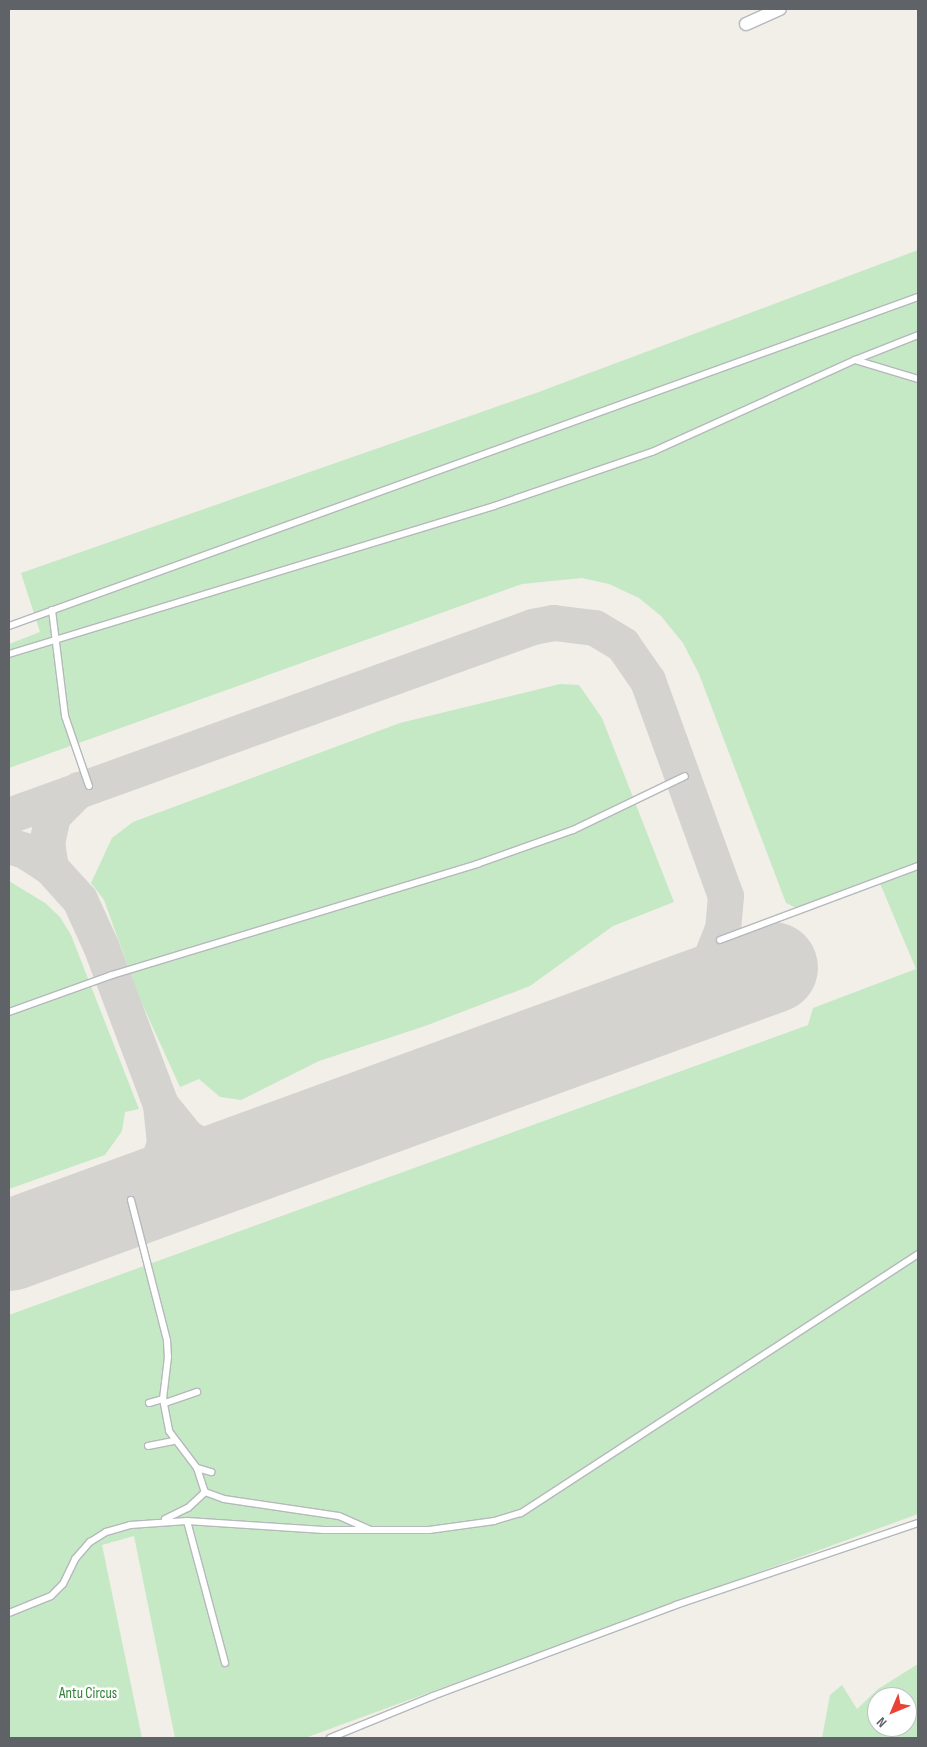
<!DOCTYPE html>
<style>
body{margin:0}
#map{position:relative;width:927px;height:1747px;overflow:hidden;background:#f1efe8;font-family:"Sofia Sans Condensed",sans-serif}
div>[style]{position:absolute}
.green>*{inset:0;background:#c5e8c5}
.taxiway>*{height:36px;margin:-18px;padding:0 18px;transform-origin:18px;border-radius:18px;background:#d4d3d0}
.runway>*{height:91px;margin:-45.5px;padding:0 45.5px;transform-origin:45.5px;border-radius:45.5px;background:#d4d3d0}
.roads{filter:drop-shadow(1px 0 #b5b8bc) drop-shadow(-1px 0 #b5b8bc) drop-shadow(0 1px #b5b8bc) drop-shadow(0 -1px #b5b8bc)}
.lane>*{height:6px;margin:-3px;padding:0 3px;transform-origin:3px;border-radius:3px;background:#fff}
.street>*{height:12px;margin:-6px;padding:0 6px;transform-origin:6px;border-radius:6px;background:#fff}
span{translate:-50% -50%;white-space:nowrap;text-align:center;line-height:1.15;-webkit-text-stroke:5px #fff;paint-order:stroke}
.park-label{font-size:15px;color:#348238}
.frame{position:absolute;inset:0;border:10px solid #5f6368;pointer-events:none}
.north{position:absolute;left:867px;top:1687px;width:50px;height:50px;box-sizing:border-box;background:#fff;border:1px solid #bfc1c3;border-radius:50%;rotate:225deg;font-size:14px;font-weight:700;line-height:20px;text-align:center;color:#5f6368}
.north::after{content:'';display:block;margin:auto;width:18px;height:22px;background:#ea4335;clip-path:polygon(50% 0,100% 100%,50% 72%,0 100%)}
</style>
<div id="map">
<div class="green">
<i style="clip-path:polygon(918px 250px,918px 1514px,305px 1738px,175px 1738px,134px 1536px,102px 1545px,142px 1738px,9px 1738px,9px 1315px,808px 1025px,813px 1008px,916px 969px,879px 881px,802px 911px,786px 903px,699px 674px,683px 643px,661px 616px,639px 598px,609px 584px,582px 578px,522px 584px,9px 768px,9px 644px,40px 632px,21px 573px,536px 393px)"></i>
<i style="clip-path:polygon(560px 684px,579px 685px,602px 718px,674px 902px,613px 926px,530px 986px,425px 1026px,319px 1061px,241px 1100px,220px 1097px,199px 1079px,180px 1087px,139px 997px,104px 900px,91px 883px,112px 838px,133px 822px,400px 723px)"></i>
<i style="clip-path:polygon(9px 881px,45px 903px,60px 917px,71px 935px,139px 1109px,125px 1112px,122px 1131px,105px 1155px,9px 1189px)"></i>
<i style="clip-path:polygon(evenodd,918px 1664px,918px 1738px,822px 1738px,830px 1695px,842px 1685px,857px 1709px,878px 1689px,918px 1664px,877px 1697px,907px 1697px,907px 1727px,877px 1727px,877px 1697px)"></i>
</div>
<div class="taxiway">
<i style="left:9px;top:816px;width:557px;rotate:-19.83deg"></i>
<i style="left:533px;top:627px;width:21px;rotate:-11deg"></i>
<i style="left:554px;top:623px;width:41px;rotate:7deg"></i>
<i style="left:595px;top:628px;width:33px;rotate:31deg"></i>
<i style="left:623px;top:645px;width:44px;rotate:55.2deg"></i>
<i style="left:648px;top:681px;width:229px;rotate:70.1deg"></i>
<i style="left:726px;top:896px;width:33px;rotate:95deg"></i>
<i style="left:723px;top:929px;width:37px;rotate:112deg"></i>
<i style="left:709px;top:963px;width:37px;rotate:133deg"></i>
<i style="left:684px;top:990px;width:31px;rotate:144deg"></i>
<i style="left:9px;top:846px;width:17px;rotate:17deg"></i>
<i style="left:25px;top:851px;width:31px;rotate:33deg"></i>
<i style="left:51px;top:868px;width:43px;rotate:47.8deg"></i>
<i style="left:80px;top:900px;width:51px;rotate:65.5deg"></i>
<i style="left:101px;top:946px;width:170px;rotate:69.3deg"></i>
<i style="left:161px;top:1105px;width:38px;rotate:84deg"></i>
<i style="left:165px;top:1143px;width:32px;rotate:108deg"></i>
<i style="left:155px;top:1173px;width:35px;rotate:123deg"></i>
<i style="left:136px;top:1202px;width:12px;rotate:175deg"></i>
<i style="left:51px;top:868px;width:24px;rotate:-99deg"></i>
<i style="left:47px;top:844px;width:29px;rotate:-78deg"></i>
<i style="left:53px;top:816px;width:37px;rotate:-45deg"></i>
<i style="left:161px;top:1105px;width:41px;rotate:50.9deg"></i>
<i style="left:187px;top:1137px;width:28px;rotate:32deg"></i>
<i style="left:211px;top:1152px;width:38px;rotate:15deg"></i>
<i style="left:248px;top:1162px;width:15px;rotate:-37deg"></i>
</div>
<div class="runway">
<i style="left:9px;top:1245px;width:812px;rotate:-20.02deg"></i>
</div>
<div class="roads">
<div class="lane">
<i style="left:855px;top:360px;width:66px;rotate:16.8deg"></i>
<i style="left:52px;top:610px;width:107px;rotate:83deg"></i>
<i style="left:65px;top:716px;width:74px;rotate:71.1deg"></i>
<i style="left:9px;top:626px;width:967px;rotate:-19.9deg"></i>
<i style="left:9px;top:654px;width:507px;rotate:-16.97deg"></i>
<i style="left:494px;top:506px;width:167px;rotate:-18.9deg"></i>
<i style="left:652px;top:452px;width:223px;rotate:-24.4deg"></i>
<i style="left:855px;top:360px;width:68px;rotate:-21.6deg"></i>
<i style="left:720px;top:940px;width:211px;rotate:-20.5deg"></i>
<i style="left:9px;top:1012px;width:109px;rotate:-19.8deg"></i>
<i style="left:112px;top:975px;width:382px;rotate:-16.9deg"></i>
<i style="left:477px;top:864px;width:102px;rotate:-19.5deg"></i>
<i style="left:573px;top:830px;width:124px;rotate:-25.7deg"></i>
<i style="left:131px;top:1200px;width:145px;rotate:75.6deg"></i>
<i style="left:167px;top:1340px;width:17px;rotate:87deg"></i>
<i style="left:168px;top:1357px;width:42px;rotate:96.8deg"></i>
<i style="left:163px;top:1399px;width:33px;rotate:79deg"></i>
<i style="left:169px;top:1431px;width:46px;rotate:52.9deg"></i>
<i style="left:197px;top:1468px;width:25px;rotate:72deg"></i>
<i style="left:205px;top:1492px;width:20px;rotate:20deg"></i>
<i style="left:224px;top:1499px;width:116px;rotate:8.4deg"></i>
<i style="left:339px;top:1516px;width:34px;rotate:24deg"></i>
<i style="left:149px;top:1403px;width:15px;rotate:-16deg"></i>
<i style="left:165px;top:1403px;width:34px;rotate:-19deg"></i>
<i style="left:148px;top:1446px;width:26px;rotate:-11deg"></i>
<i style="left:197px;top:1468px;width:15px;rotate:16deg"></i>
<i style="left:165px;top:1519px;width:25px;rotate:-26deg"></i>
<i style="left:188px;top:1508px;width:23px;rotate:-43deg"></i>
<i style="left:187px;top:1521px;width:147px;rotate:75deg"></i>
<i style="left:9px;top:1613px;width:45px;rotate:-22deg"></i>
<i style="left:51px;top:1596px;width:17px;rotate:-45deg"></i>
<i style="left:63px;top:1584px;width:28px;rotate:-64deg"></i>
<i style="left:75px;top:1559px;width:23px;rotate:-49deg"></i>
<i style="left:90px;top:1542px;width:19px;rotate:-32deg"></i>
<i style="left:106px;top:1532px;width:25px;rotate:-16deg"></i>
<i style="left:130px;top:1525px;width:57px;rotate:-4deg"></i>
<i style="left:187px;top:1521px;width:137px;rotate:3.8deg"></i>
<i style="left:324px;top:1530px;width:105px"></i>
<i style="left:429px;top:1530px;width:66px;rotate:-7.9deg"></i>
<i style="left:494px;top:1521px;width:28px;rotate:-17deg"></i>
<i style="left:521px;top:1513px;width:474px;rotate:-33.1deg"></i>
<i style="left:330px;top:1738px;width:111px;rotate:-22.2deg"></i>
<i style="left:433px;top:1696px;width:259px;rotate:-20.5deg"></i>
<i style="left:676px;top:1605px;width:256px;rotate:-18.7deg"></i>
</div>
<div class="street">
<i style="left:746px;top:24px;width:37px;rotate:-24deg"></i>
</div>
</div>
<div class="park-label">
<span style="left:88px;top:1694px">Antu Circus</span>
</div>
<div class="frame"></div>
<div class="north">N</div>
</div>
